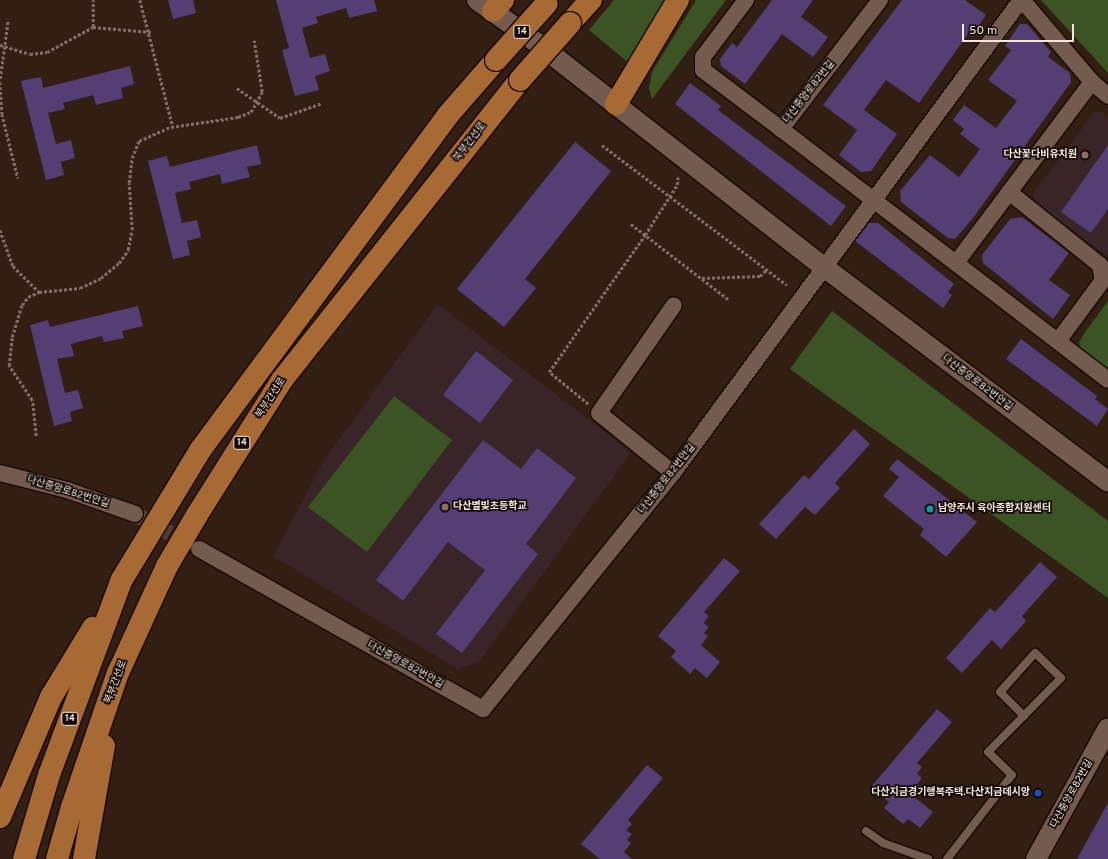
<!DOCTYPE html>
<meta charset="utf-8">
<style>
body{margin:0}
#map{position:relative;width:1108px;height:859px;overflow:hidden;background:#331e14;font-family:Overpass,"Noto Sans KR",sans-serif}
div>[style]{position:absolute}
.education>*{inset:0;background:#392527}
.green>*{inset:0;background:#3c5423}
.building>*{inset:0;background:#543e74}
.minor-tunnel>*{height:16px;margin-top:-8px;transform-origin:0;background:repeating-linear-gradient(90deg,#503c33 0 16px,transparent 0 24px)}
.path>*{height:2.5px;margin-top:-1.25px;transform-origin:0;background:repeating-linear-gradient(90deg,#816f66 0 3px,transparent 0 5px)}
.roads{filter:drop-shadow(1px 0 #1a0802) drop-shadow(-1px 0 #1a0802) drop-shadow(0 1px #1a0802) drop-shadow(0 -1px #1a0802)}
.service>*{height:8px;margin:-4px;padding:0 4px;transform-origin:4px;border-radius:4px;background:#745b50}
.minor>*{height:16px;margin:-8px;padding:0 8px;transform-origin:8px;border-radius:8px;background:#745b50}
.tertiary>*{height:20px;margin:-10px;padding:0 10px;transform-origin:10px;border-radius:10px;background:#745b50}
.trunk>*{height:22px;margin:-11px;padding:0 11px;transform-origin:11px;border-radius:11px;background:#a86a35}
.bridges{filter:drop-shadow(1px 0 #1a0802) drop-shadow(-1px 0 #1a0802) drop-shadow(0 1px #1a0802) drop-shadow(0 -1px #1a0802)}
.trunk-bridge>*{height:22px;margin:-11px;padding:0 11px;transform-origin:11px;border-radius:11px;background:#a86a35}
.dots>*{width:11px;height:11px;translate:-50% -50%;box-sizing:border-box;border:2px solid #140b07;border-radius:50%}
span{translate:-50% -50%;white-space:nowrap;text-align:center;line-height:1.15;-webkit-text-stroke:3.5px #140b07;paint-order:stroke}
.shield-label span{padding:1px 3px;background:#140b07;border:1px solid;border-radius:3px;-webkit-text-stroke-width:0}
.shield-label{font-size:9px;color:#f5e7e0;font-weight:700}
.street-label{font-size:10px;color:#f5e7e0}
.poi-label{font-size:10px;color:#f5e7e0;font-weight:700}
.right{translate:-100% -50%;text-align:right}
.left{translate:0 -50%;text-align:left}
.scale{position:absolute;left:962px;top:24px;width:112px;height:18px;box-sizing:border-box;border:2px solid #f5e7e0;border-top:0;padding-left:5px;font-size:12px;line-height:14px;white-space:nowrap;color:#f5e7e0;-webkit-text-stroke:3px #140b07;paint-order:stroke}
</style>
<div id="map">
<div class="education">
<i style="clip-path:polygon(1094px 112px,1102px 112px,1108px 118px,1108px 256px,1035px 203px,1034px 192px)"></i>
<i style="clip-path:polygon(438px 304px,631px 452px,478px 663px,457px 669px,273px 556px,326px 457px)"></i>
</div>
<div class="green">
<i style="clip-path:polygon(614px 0,667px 0,630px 64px,589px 30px)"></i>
<i style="clip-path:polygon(696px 0,726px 0,652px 99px,649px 88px,652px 72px)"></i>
<i style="clip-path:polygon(1041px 0,1108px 0,1108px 73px,1042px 1px)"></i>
<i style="clip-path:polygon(1108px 301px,1108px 371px,1081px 351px,1079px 343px,1085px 332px)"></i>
<i style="clip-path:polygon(832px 311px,1108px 521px,1108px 598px,790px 369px)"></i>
<i style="clip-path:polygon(394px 396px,452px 440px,367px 552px,308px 507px)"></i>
</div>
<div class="building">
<i style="clip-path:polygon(168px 0,193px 0,196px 13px,173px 19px)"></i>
<i style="clip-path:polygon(276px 0,374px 0,377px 11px,349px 18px,346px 8px,316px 17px,318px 23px,302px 28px,310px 58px,325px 54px,330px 71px,315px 76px,319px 90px,295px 96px,282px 50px,289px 48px)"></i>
<i style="clip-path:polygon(772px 0,813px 0,801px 17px,828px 37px,813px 57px,782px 34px,745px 84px,721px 66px,720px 59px,732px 43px,737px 47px)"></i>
<i style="clip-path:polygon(902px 0,965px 0,986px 15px,973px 34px,970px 31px,919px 103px,886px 80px,864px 110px,897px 134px,871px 171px,861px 172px,839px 155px,857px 130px,823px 105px)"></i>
<i style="clip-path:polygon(1020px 24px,1027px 24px,1051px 52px,1048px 57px,1070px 73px,1071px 82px,973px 218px,955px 239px,948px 238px,901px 202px,900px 191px,930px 155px,959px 177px,980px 149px,960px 134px,964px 129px,953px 120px,964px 105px,996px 128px,1017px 101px,988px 80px,1011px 50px,1005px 46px)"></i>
<i style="clip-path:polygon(130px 66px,134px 84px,121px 88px,123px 98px,96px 105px,93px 95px,63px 103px,65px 109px,48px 113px,56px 144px,71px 140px,75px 158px,61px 162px,64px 175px,46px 180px,21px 81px,41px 77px,43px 88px)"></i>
<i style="clip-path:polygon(690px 83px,721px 106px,718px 110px,846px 206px,831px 226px,675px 104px)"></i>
<i style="clip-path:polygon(575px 142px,611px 171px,525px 279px,536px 288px,504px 327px,457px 289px)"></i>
<i style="clip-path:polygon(257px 145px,261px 164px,247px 167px,250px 177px,222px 184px,220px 174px,189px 182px,191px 189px,175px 193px,182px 223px,197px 220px,201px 237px,187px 241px,190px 255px,173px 259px,148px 161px,167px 156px,170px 167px)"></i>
<i style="clip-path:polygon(1108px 145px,1108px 209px,1091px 233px,1061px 212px)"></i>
<i style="clip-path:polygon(1022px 217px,1069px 253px,1049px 280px,1070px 295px,1053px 319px,983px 263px,982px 255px,1010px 219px)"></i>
<i style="clip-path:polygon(869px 223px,878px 223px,954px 284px,948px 292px,952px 295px,943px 308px,855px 241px)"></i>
<i style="clip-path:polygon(138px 306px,143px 326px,122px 331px,124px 338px,104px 342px,102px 336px,71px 344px,74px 356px,57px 359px,65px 393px,78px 390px,83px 408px,70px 412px,72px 421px,54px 426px,30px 325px,48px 320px,50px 327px)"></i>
<i style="clip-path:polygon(1021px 339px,1097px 396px,1095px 399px,1108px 409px,1097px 426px,1006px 359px)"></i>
<i style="clip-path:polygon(476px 351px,513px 380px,480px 423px,443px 395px)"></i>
<i style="clip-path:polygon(854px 429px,870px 444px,835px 483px,840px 488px,815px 515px,805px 507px,776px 539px,759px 524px,804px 475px,809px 479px)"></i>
<i style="clip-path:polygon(483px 440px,521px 469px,537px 448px,576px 478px,526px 544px,538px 554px,462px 653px,436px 634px,485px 570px,448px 542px,403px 601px,376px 580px)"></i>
<i style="clip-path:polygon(897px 459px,977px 522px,946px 557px,920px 535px,924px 529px,883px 496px,899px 477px,889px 469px)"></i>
<i style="clip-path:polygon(724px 558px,740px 571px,704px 612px,709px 616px,704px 623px,709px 627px,704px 633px,708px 636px,701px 645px,720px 662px,707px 678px,695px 668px,690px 674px,671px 657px,676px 651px,658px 636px)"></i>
<i style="clip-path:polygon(1040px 562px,1057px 577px,1022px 616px,1026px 621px,1001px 649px,992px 640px,962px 673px,946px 658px,990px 608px,995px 612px)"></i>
<i style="clip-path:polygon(937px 709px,952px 722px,917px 763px,922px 767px,917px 774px,922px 778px,917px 784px,921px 787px,913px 796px,933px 812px,920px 828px,908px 819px,903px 824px,884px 808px,889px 802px,871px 787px)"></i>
<i style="clip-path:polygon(647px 765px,663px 778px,628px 820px,632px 824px,626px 830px,632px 834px,627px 840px,631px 843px,624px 852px,632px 859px,600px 859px,581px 844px)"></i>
<i style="clip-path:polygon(1108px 803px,1108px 859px,1077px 859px)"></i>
</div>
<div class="minor-tunnel">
<i style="left:135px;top:514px;width:73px;rotate:28.7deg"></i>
</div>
<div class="path">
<i style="left:140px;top:0;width:131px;rotate:75.4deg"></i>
<i style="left:93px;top:27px;width:27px;rotate:-90deg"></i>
<i style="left:0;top:45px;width:31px;rotate:17deg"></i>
<i style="left:30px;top:54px;width:17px;rotate:-7deg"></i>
<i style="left:47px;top:52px;width:52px;rotate:-28.5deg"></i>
<i style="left:93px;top:27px;width:58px;rotate:4.9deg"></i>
<i style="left:0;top:79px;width:60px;rotate:-82.3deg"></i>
<i style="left:0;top:82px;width:32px;rotate:86deg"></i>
<i style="left:2px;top:114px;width:66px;rotate:76deg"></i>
<i style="left:237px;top:88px;width:52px;rotate:34.9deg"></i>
<i style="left:280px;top:118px;width:45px;rotate:-19.7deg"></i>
<i style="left:602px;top:145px;width:232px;rotate:37.1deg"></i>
<i style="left:631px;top:224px;width:123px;rotate:37.7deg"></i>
<i style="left:0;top:230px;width:38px;rotate:70deg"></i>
<i style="left:13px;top:266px;width:37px;rotate:45deg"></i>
<i style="left:702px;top:278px;width:58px;rotate:-2deg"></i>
<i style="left:760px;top:276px;width:10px;rotate:-45deg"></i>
<i style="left:588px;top:404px;width:50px;rotate:-140.6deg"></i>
<i style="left:549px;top:372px;width:167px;rotate:-55deg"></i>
<i style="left:645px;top:235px;width:59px;rotate:-57.4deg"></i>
<i style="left:677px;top:185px;width:8px;rotate:-83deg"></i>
<i style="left:36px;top:436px;width:36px;rotate:-96deg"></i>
<i style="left:32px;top:400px;width:41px;rotate:-124.1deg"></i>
<i style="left:9px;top:366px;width:29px;rotate:-84deg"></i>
<i style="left:12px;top:337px;width:34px;rotate:-73deg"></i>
<i style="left:22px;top:305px;width:10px;rotate:-53deg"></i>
<i style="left:28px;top:297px;width:12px;rotate:-24deg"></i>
<i style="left:39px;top:292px;width:41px;rotate:-5.6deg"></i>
<i style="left:80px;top:288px;width:23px;rotate:-25deg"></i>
<i style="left:101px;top:278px;width:23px;rotate:-40deg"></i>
<i style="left:119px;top:263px;width:16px;rotate:-55deg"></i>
<i style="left:128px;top:250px;width:20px;rotate:-79deg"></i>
<i style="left:132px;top:230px;width:47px;rotate:-93.7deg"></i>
<i style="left:129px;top:183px;width:25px;rotate:-83deg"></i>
<i style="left:132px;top:158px;width:18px;rotate:-68deg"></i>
<i style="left:139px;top:141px;width:35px;rotate:-24deg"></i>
<i style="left:171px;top:127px;width:68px;rotate:-8.5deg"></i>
<i style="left:238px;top:117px;width:14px;rotate:-21deg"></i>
<i style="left:251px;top:112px;width:23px;rotate:-61deg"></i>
<i style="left:262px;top:92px;width:52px;rotate:-98.9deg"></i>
</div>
<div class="roads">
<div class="service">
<i style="left:866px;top:831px;width:21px;rotate:35deg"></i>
<i style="left:883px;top:843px;width:48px;rotate:19.6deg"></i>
<i style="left:947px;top:859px;width:106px;rotate:-52.3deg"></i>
<i style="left:1012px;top:775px;width:33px;rotate:-136deg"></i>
<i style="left:988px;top:752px;width:104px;rotate:-45.4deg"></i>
<i style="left:1061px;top:678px;width:36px;rotate:-136deg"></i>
<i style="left:1035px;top:653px;width:52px;rotate:131.9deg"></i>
<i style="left:1000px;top:692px;width:34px;rotate:45deg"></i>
</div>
<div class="minor">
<i style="left:746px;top:0;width:71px;rotate:127deg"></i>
<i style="left:703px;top:57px;width:13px;rotate:90deg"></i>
<i style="left:703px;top:70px;width:98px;rotate:37.1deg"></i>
<i style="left:880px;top:0;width:163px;rotate:127.5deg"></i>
<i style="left:781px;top:129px;width:412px;rotate:37.5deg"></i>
<i style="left:1022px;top:0;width:108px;rotate:49.5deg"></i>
<i style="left:1092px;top:82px;width:21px;rotate:41deg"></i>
<i style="left:1009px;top:192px;width:117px;rotate:38.7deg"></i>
<i style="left:1100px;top:265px;width:15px;rotate:79deg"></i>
<i style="left:1103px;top:280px;width:76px;rotate:126.4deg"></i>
<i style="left:956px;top:263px;width:226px;rotate:-53.1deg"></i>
<i style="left:0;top:473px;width:69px;rotate:14.2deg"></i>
<i style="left:67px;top:490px;width:72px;rotate:19.4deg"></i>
<i style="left:673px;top:473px;width:95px;rotate:-141deg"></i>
<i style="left:599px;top:413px;width:131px;rotate:-55.2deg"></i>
<i style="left:199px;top:549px;width:326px;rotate:29.4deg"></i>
<i style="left:483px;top:709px;width:303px;rotate:-51.2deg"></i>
<i style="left:673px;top:473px;width:587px;rotate:-53.66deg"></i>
</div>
<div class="tertiary">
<i style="left:477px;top:0;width:74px;rotate:35.6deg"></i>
<i style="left:537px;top:43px;width:364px;rotate:38deg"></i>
<i style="left:824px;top:267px;width:356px;rotate:37.1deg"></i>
<i style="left:1036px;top:859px;width:149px;rotate:-61.2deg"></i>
</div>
<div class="trunk">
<i style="left:493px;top:11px;width:15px;rotate:-48deg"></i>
<i style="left:570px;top:23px;width:31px;rotate:-48deg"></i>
<i style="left:616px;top:104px;width:121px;rotate:-59.2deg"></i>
<i style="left:0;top:817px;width:130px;rotate:-67deg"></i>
<i style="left:51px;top:697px;width:81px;rotate:-58.7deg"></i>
<i style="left:24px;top:859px;width:88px;rotate:-73.4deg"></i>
<i style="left:49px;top:775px;width:207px;rotate:-69.6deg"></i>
<i style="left:121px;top:581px;width:154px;rotate:-58.8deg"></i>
<i style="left:201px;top:449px;width:415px;rotate:-53.5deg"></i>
<i style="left:448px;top:115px;width:73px;rotate:-48.9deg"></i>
<i style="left:57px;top:859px;width:54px;rotate:-73.9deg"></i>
<i style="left:72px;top:807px;width:142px;rotate:-71.1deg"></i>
<i style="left:118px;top:673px;width:118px;rotate:-65.4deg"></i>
<i style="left:167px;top:566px;width:59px;rotate:-59.5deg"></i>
<i style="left:197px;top:515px;width:160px;rotate:-57.8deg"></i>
<i style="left:282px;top:380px;width:383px;rotate:-51.6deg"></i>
<i style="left:84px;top:859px;width:115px;rotate:-80deg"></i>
</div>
</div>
<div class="bridges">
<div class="trunk-bridge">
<i style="left:496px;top:60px;width:76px;rotate:-48.2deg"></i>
<i style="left:520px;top:80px;width:76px;rotate:-48.7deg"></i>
</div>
</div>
<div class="dots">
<i style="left:1085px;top:155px;background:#8d6e63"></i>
<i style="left:445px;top:507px;background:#8d6e63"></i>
<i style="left:930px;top:509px;background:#0f9aa8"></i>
<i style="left:1038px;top:793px;background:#1a4fb4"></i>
</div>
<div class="shield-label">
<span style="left:522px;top:32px">14</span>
<span style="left:242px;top:443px">14</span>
<span style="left:70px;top:719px">14</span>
</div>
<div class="street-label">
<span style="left:809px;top:92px;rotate:-52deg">다산중앙로82번길</span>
<span style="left:470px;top:142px;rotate:-52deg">북부간선로</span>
<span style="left:977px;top:383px;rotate:37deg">다산중앙로82번안길</span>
<span style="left:271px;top:398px;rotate:-57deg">북부간선로</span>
<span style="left:667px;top:479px;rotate:-52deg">다산중앙로82번안길</span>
<span style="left:68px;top:492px;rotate:17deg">다산중앙로82번안길</span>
<span style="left:405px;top:665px;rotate:29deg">다산중앙로82번안길</span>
<span style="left:116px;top:682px;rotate:-69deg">북부간선로</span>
<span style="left:1072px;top:794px;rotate:-61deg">다산중앙로82번길</span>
</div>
<div class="poi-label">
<span class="right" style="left:1077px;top:155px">다산꽃다비유치원</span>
<span class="left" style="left:453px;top:507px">다산별빛초등학교</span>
<span class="left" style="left:938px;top:509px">남양주시 육아종합지원센터</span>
<span class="right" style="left:1030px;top:793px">다산지금경기행복주택.다산지금데시앙</span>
</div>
<div class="scale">50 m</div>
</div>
